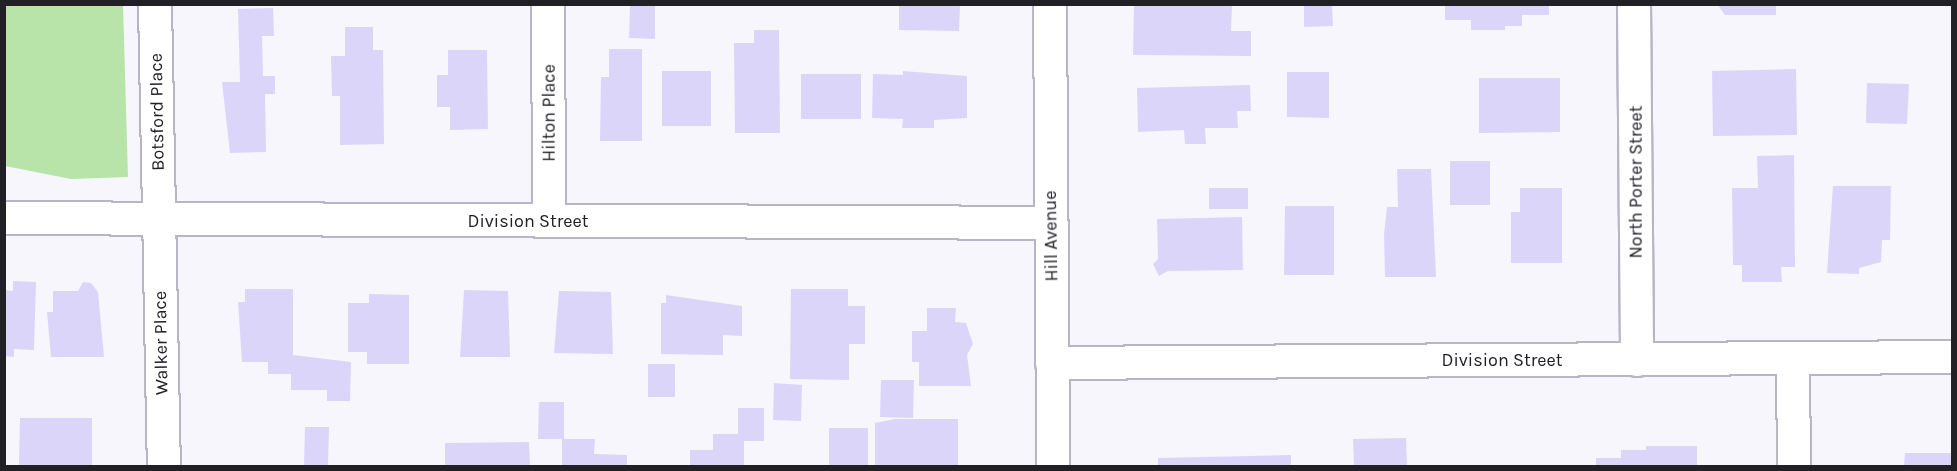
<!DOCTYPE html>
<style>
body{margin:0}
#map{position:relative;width:1957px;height:471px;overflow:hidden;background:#f7f6fc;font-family:Karla,sans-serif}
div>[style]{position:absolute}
.green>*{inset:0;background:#b8e4a9}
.building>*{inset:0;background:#dbd5fa}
.roads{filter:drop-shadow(2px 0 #b8b6c5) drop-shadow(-2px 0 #b8b6c5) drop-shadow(0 2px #b8b6c5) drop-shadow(0 -2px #b8b6c5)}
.minor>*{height:32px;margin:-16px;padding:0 16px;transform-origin:16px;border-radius:16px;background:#fff}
span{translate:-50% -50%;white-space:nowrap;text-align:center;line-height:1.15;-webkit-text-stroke:4.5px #fff;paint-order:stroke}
.street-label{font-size:18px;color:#202025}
.frame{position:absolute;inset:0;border:6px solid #202025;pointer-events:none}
</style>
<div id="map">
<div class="green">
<i style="clip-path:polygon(5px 4px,123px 5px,128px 177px,71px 179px,5px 166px)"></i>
</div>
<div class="building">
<i style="clip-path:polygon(630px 4px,655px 4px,655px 39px,629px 38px)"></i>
<i style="clip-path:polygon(899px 4px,960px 4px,959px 31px,899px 30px)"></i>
<i style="clip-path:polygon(1134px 4px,1232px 4px,1231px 31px,1251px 31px,1251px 56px,1133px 55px)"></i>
<i style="clip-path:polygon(1304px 4px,1332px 4px,1333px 26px,1304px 27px)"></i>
<i style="clip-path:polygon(1445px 4px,1549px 4px,1549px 15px,1522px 15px,1522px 26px,1505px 26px,1505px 30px,1471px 30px,1471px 20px,1445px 20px)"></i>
<i style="clip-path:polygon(1717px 4px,1776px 4px,1776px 15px,1725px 15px)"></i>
<i style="clip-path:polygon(273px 8px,274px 36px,262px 36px,263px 76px,275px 76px,275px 94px,265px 94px,266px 152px,230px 153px,222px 82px,240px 82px,238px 9px)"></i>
<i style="clip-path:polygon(345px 27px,373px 27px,373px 50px,383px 50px,384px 144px,340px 145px,340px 96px,332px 96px,331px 56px,345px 56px)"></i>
<i style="clip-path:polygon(754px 30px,779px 30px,780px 133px,735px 133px,734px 43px,754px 43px)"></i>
<i style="clip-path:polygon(609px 49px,642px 49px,642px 141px,600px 141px,601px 77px,609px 77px)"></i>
<i style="clip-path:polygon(448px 50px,487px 50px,488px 129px,450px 130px,450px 107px,437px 107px,437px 75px,448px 75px)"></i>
<i style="clip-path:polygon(1796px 69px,1797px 135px,1713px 136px,1712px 71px)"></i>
<i style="clip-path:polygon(662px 71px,711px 71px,711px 126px,662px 126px)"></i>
<i style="clip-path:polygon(903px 71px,967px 76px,967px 118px,934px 120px,934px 128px,902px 128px,903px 119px,872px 118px,873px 74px,903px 75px)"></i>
<i style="clip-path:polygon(1287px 72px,1329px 72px,1329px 118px,1287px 117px)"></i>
<i style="clip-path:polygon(801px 74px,861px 74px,861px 119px,801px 119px)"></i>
<i style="clip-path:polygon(1479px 78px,1560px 78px,1560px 132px,1479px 133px)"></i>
<i style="clip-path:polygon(1867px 83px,1909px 84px,1907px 124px,1866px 123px)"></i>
<i style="clip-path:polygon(1250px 85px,1251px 111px,1237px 111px,1238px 128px,1205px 128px,1206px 144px,1185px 144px,1184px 130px,1138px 132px,1137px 88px)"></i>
<i style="clip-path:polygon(1794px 155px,1795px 267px,1781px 267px,1782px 282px,1742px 282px,1742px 265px,1733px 265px,1732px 188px,1758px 188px,1757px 156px)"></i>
<i style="clip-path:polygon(1450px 161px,1490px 161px,1490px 205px,1450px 205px)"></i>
<i style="clip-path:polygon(1397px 169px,1431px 169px,1436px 277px,1385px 277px,1384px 235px,1387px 207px,1398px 207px)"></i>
<i style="clip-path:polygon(1833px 186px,1891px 186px,1890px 240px,1882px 240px,1881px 262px,1859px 268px,1859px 274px,1827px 273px)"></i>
<i style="clip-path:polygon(1209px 188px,1248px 188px,1248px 209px,1209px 209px)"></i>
<i style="clip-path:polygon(1520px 188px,1562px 188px,1562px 263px,1511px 263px,1511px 212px,1520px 212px)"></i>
<i style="clip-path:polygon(1285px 206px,1334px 206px,1334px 275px,1284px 275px)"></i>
<i style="clip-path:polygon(1242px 217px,1243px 270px,1168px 271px,1159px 276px,1153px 264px,1158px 259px,1157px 219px)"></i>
<i style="clip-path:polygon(13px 281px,36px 282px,34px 350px,14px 349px,14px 357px,4px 356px,4px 290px,13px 291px)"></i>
<i style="clip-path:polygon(83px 282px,91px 283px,98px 292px,104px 357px,51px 357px,47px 312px,53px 312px,53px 291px,78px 291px)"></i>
<i style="clip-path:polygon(245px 289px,293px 289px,293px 355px,351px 362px,350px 401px,327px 401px,327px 390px,291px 390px,291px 374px,268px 374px,268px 362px,242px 362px,238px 302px,245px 302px)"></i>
<i style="clip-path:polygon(791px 289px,848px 289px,848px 306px,865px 306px,865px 344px,849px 344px,849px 380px,790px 379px)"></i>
<i style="clip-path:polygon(464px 290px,508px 291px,510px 357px,460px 357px)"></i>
<i style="clip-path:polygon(559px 291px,611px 292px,613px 354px,554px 353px)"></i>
<i style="clip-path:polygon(369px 294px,409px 295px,409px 364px,367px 364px,367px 352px,348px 352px,348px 303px,369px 303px)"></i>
<i style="clip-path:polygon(666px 295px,742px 306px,742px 336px,723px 335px,723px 355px,661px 354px,661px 303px,666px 303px)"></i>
<i style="clip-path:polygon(927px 308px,956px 308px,955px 322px,966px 323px,973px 344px,967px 355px,971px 386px,919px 386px,919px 362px,912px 362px,912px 331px,927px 331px)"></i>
<i style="clip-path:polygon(648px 364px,675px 364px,675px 397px,648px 397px)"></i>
<i style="clip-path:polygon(881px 380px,914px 380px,913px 418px,880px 417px)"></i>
<i style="clip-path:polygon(774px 383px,802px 385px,801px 421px,773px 420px)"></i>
<i style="clip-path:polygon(539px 402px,564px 402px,564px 439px,595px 439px,594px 454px,627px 455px,627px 466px,562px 466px,562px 439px,538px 439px)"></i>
<i style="clip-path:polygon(738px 408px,764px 408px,764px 441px,744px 441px,744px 466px,690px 466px,690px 450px,713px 450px,713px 434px,738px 434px)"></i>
<i style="clip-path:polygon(20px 418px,92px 418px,92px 466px,19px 466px)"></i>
<i style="clip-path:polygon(895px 419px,958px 419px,958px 466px,875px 466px,875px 423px)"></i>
<i style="clip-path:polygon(305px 427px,329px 427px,328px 465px,304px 465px)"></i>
<i style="clip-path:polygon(829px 428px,868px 428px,868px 466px,829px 466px)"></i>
<i style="clip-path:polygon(1406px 438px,1407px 466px,1354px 466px,1353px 439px)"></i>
<i style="clip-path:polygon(529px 442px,530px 466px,445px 466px,445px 443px)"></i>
<i style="clip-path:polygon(1646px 446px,1697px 446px,1697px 466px,1596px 466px,1596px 458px,1621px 458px,1621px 450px,1646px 450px)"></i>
<i style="clip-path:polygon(1905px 453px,1952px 453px,1952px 466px,1904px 466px)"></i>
<i style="clip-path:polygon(1291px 455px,1291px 466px,1158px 466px,1158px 458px)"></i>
</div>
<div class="roads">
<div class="minor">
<i style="left:155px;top:4px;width:462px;rotate:88.9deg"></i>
<i style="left:548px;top:4px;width:217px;rotate:89.7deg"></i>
<i style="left:1050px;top:4px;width:462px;rotate:89.6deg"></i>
<i style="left:1634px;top:4px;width:356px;rotate:89.5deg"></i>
<i style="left:4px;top:218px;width:1047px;rotate:0.27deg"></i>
<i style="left:1793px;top:359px;width:107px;rotate:89.5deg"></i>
<i style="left:1052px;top:363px;width:900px;rotate:-0.38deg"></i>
</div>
</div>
<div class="street-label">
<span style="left:157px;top:112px;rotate:-91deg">Botsford Place</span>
<span style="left:549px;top:113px;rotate:-90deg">Hilton Place</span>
<span style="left:1636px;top:182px;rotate:-90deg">North Porter Street</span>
<span style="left:528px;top:221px">Division Street</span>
<span style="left:1051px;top:236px;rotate:-91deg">Hill Avenue</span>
<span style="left:161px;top:343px;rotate:-91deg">Walker Place</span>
<span style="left:1502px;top:360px">Division Street</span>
</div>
<div class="frame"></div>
</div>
